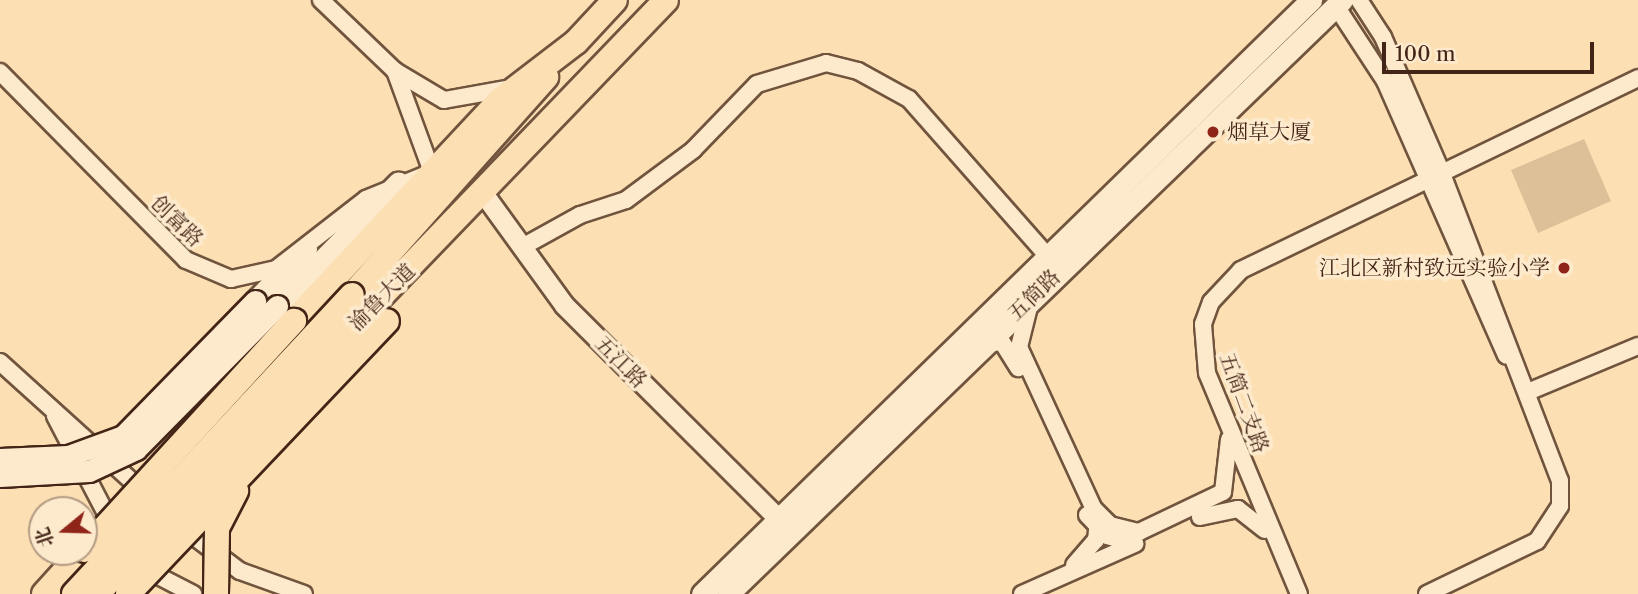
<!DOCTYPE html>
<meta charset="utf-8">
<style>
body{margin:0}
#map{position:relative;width:1638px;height:594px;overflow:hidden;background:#fcdfb2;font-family:"Libre Caslon Text","Noto Serif SC",serif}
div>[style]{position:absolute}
.green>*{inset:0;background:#ddbf98}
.roads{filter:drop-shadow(2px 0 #71543e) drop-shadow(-2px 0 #71543e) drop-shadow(0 2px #71543e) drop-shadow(0 -2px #71543e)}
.minor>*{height:16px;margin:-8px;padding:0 8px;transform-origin:8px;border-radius:8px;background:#fdeacd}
.tertiary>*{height:19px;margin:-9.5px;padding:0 9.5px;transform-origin:9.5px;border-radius:9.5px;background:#fdeacd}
.secondary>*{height:21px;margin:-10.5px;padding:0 10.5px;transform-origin:10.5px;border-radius:10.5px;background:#fdeacd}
.trunk>*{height:24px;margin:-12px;padding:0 12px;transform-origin:12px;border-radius:12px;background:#fcdfb2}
.bridges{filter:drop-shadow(2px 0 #432517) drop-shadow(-2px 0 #432517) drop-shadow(0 2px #432517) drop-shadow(0 -2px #432517)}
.secondary-bridge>*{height:21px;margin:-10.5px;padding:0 10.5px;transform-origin:10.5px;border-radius:10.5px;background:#fdeacd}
.trunk-bridge>*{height:24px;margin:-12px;padding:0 12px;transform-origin:12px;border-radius:12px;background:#fcdfb2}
.dots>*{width:19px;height:19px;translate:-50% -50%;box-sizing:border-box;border:4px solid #fdeacd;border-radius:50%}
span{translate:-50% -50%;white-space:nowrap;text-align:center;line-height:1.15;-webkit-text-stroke:7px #fdeacd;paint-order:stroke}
.poi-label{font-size:21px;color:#432517}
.left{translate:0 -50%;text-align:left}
.right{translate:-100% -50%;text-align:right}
.street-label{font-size:21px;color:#432517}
.north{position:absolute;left:28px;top:496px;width:70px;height:70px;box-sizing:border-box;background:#fdeacd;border:2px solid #b39b84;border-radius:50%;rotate:251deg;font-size:19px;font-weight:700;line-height:28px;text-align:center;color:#432517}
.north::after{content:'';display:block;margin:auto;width:24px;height:32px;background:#8f2418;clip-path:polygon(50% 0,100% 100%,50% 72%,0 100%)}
.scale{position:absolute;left:1382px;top:42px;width:212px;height:32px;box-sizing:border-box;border:4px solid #432517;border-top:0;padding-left:9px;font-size:21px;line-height:24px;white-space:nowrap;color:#432517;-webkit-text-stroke:5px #fdeacd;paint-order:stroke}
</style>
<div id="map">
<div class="green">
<i style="clip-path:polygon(1584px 139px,1611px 201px,1538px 233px,1511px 170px)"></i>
</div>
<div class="roads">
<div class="minor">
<i style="left:321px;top:0;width:103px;rotate:43.8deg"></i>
<i style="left:1359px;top:0;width:44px;rotate:57deg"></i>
<i style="left:1383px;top:37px;width:146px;rotate:66.6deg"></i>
<i style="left:1441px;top:171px;width:332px;rotate:69deg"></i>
<i style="left:1560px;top:481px;width:25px;rotate:90deg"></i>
<i style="left:1560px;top:506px;width:42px;rotate:123.3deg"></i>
<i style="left:1537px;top:541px;width:122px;rotate:154.3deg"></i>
<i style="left:1336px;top:6px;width:90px;rotate:56.8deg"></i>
<i style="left:1385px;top:81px;width:300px;rotate:66.2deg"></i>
<i style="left:0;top:72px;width:264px;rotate:45.3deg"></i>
<i style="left:186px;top:260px;width:49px;rotate:22.9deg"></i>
<i style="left:231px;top:279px;width:46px;rotate:-12.5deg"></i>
<i style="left:276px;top:269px;width:114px;rotate:-37.9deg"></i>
<i style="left:366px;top:199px;width:71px;rotate:-22.2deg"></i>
<i style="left:432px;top:172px;width:108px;rotate:-110.1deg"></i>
<i style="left:395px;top:71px;width:57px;rotate:30.6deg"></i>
<i style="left:444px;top:100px;width:62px;rotate:-10.2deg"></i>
<i style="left:524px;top:246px;width:64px;rotate:-29deg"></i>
<i style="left:580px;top:215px;width:48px;rotate:-18.1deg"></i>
<i style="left:626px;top:200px;width:84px;rotate:-36.7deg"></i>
<i style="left:693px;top:150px;width:92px;rotate:-45.9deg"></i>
<i style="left:757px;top:84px;width:72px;rotate:-16.9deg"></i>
<i style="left:826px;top:63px;width:33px;rotate:14deg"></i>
<i style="left:858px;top:71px;width:58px;rotate:28.8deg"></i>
<i style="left:909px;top:99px;width:205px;rotate:48.6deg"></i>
<i style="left:1029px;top:307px;width:41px;rotate:104deg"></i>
<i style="left:1019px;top:347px;width:179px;rotate:65.2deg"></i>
<i style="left:1094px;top:509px;width:23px;rotate:45deg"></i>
<i style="left:1110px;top:525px;width:30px;rotate:14deg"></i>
<i style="left:1139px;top:532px;width:93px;rotate:-25.5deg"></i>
<i style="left:1223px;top:492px;width:53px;rotate:-83.5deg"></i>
<i style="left:983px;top:344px;width:19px;rotate:-6deg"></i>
<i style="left:1002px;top:342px;width:31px;rotate:58deg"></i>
<i style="left:0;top:362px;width:197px;rotate:42.1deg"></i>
<i style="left:1530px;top:391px;width:117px;rotate:-22.6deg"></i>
<i style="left:55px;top:416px;width:127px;rotate:62.4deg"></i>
<i style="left:1087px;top:515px;width:29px;rotate:46deg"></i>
<i style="left:1107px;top:536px;width:28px;rotate:15deg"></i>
<i style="left:1200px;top:517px;width:39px;rotate:-12deg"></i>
<i style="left:1238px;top:509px;width:34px;rotate:38deg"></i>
<i style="left:180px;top:526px;width:75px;rotate:36.9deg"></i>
<i style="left:240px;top:571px;width:68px;rotate:19.8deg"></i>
<i style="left:1074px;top:565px;width:33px;rotate:-49deg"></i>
<i style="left:1096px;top:540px;width:20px;rotate:-84deg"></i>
<i style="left:141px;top:567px;width:59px;rotate:27.4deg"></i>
<i style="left:1022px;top:594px;width:124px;rotate:-23.9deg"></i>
<i style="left:1299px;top:594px;width:239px;rotate:-112.6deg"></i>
<i style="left:1207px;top:373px;width:49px;rotate:-94.7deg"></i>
<i style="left:1203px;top:324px;width:23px;rotate:-70deg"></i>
<i style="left:1211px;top:302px;width:44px;rotate:-46.8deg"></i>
<i style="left:1241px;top:270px;width:441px;rotate:-25.8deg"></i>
</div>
<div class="tertiary">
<i style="left:483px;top:193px;width:138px;rotate:54.1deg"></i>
<i style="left:564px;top:305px;width:301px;rotate:44.9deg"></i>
</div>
<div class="secondary">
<i style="left:255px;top:301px;width:73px;rotate:-45.6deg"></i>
<i style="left:277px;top:306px;width:173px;rotate:-45.5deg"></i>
<i style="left:702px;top:594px;width:851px;rotate:-44.29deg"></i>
<i style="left:728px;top:594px;width:854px;rotate:-44.05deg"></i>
</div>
<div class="trunk">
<i style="left:352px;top:295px;width:292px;rotate:-48.3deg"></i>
<i style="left:367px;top:311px;width:431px;rotate:-46.1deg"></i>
<i style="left:294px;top:321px;width:301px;rotate:-47deg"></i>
<i style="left:499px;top:101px;width:97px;rotate:-37.5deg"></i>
<i style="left:576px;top:42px;width:57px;rotate:-47.1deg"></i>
<i style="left:44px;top:594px;width:57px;rotate:-47.9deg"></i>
</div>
</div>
<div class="bridges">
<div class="secondary-bridge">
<i style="left:0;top:459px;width:68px;rotate:-2.5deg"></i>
<i style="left:68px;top:456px;width:59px;rotate:-20deg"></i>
<i style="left:123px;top:436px;width:189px;rotate:-45.6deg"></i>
<i style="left:0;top:476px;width:89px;rotate:-3.2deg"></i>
<i style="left:89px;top:471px;width:52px;rotate:-25.1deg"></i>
<i style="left:136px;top:449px;width:201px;rotate:-45.4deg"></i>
</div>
<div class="trunk-bridge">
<i style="left:84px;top:550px;width:311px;rotate:-47.5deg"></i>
<i style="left:74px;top:594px;width:408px;rotate:-47.1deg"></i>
<i style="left:97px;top:594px;width:391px;rotate:-46.3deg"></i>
<i style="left:128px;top:594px;width:376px;rotate:-46.5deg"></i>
<i style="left:216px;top:594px;width:66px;rotate:-89.1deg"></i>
<i style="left:217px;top:528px;width:42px;rotate:-62.8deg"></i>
</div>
</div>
<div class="dots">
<i style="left:1213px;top:132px;background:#8f2418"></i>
<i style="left:1564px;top:268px;background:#8f2418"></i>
</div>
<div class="poi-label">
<span class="left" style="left:1227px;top:132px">烟草大厦</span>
<span class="right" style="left:1550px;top:268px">江北区新村致远实验小学</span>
</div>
<div class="street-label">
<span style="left:177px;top:221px;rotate:44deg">创富路</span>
<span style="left:1034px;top:295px;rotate:-44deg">五简路</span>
<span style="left:382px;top:297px;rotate:-45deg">渝鲁大道</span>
<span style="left:621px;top:362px;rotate:45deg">五江路</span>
<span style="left:1244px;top:403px;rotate:70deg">五简二支路</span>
</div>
<div class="north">北</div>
<div class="scale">100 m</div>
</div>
